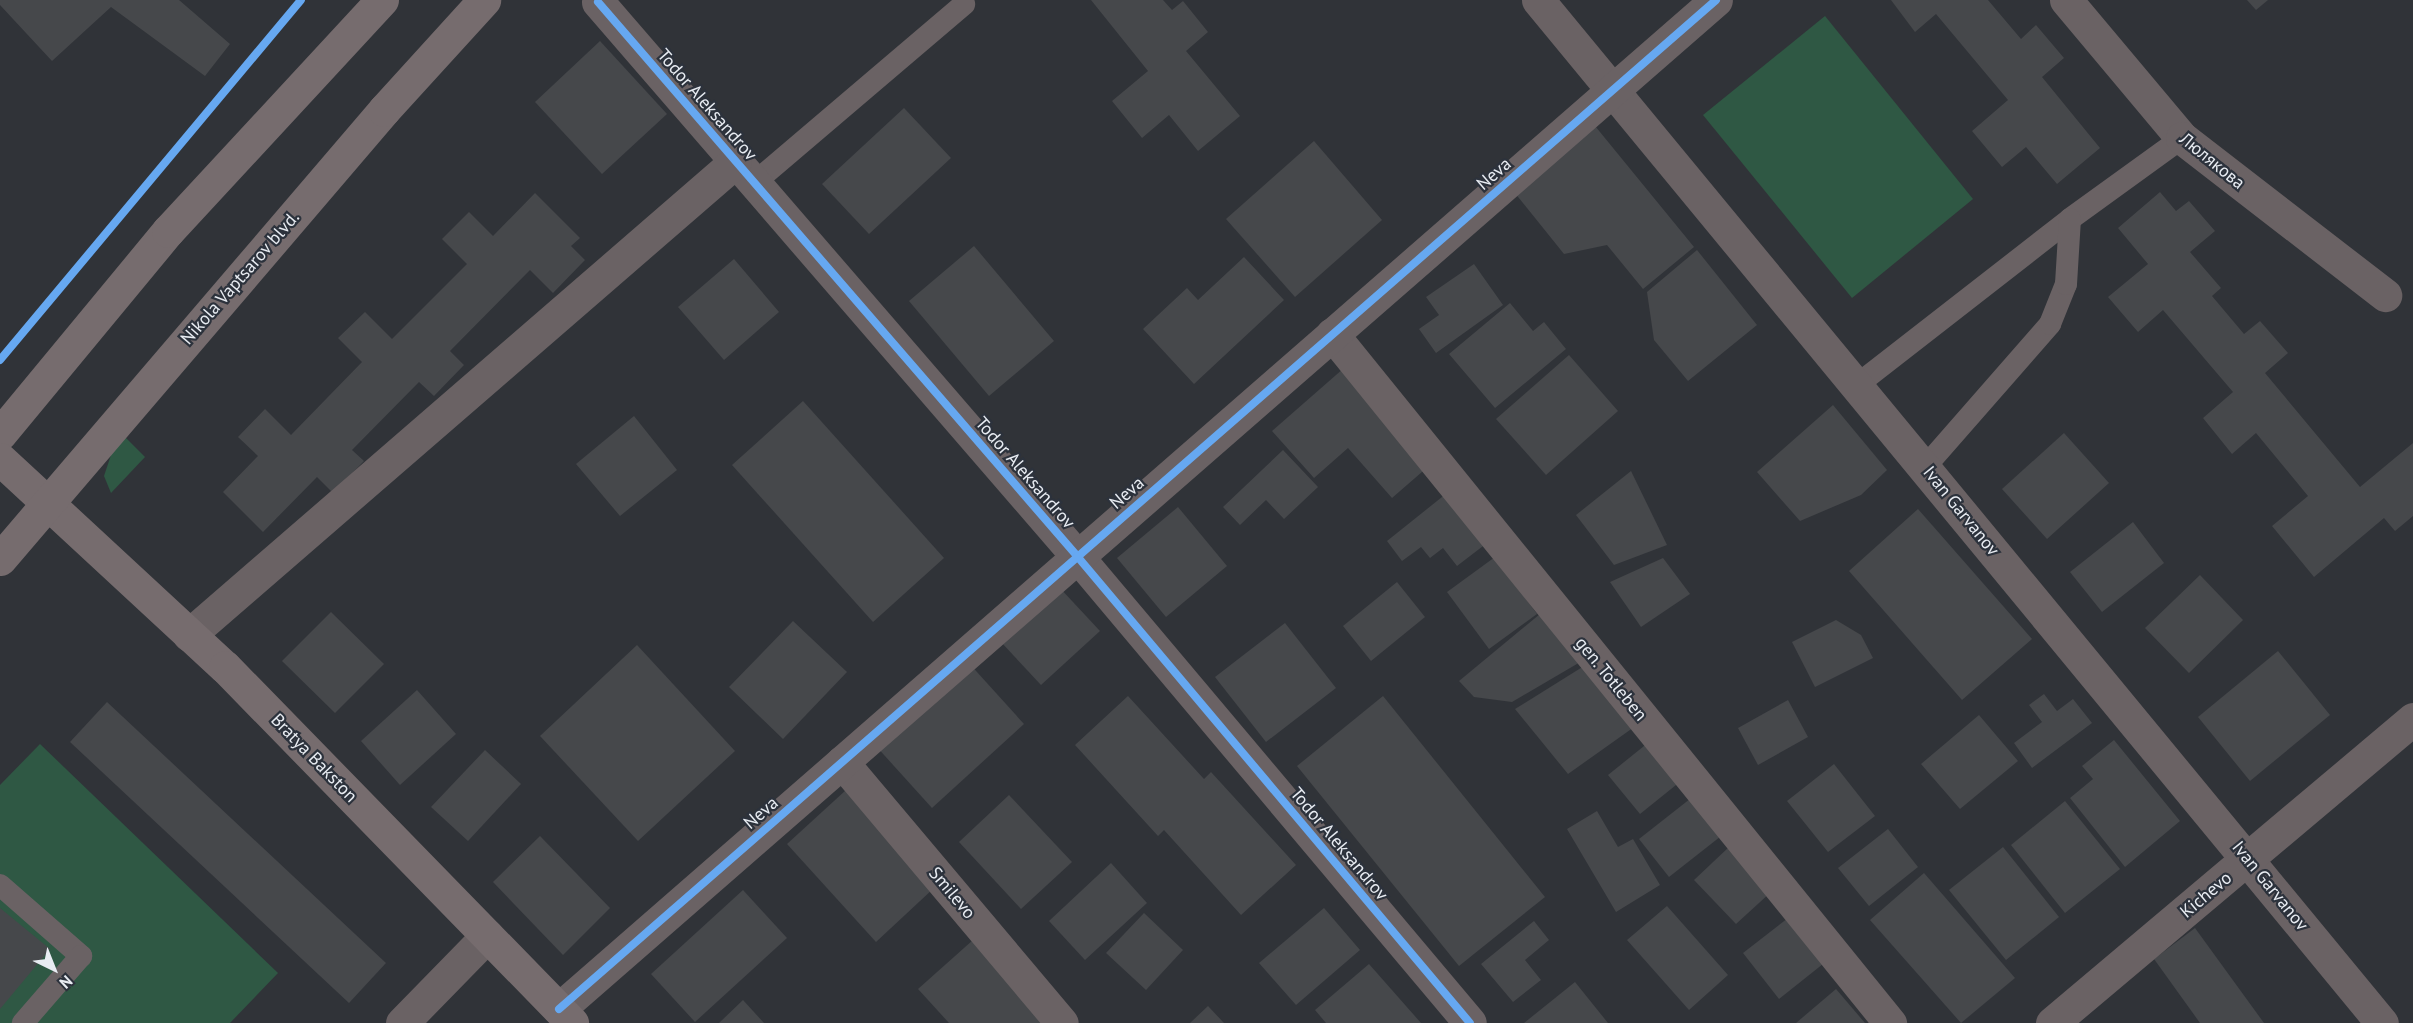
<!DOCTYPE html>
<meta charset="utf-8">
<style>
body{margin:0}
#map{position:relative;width:2413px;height:1023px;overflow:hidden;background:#303338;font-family:"PT Sans",sans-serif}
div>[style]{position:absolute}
.green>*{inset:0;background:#2f5844}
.building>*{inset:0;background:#46484b}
.lane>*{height:22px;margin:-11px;padding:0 11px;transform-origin:11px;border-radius:11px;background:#6a6264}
.street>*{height:33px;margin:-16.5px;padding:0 16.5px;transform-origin:16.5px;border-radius:16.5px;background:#6a6264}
.secondary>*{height:33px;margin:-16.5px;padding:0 16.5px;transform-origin:16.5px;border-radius:16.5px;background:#766c6e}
.cycleway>*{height:8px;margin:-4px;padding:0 4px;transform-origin:4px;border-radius:4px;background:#66a8f1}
span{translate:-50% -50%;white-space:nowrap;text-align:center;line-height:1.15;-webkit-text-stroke:4.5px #2c323c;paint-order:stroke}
.street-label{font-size:18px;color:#e8ecf2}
.north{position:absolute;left:24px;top:939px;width:60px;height:60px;-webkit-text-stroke:4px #2c323c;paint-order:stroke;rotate:137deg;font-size:16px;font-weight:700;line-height:24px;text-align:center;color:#e8ecf2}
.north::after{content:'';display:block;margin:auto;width:21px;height:27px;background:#e8ecf2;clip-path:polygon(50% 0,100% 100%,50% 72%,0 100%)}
</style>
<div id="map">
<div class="green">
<i style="clip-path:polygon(1825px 16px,1973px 199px,1852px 298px,1703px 115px)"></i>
<i style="clip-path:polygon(119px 431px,145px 457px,111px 493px,104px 476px)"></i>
<i style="clip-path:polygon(40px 744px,278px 973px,230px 1023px,0 1023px,0 785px)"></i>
</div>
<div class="building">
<i style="clip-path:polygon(0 0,179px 0,230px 44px,205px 76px,111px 7px,52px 61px,0 5px)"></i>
<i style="clip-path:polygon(1091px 0,1163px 0,1172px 10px,1183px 1px,1208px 32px,1186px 51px,1240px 116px,1198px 151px,1169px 115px,1142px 138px,1112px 101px,1148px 71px)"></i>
<i style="clip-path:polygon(1891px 0,1988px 0,2021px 39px,2036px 25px,2064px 58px,2042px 77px,2100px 148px,2057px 184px,2026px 147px,2002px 167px,1972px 131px,2008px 100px,1936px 14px,1915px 32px)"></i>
<i style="clip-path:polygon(2247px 0,2268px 0,2256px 10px)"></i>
<i style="clip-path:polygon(600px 41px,667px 114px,602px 174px,535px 102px)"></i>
<i style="clip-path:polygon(904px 108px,951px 158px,869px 234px,822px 184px)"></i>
<i style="clip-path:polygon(1591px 121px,1694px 247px,1643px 289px,1607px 245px,1564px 254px,1510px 187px)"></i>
<i style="clip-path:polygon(1314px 141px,1382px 220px,1295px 297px,1226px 219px)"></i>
<i style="clip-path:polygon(2160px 192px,2176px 211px,2189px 201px,2215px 231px,2190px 252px,2221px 288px,2212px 296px,2244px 334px,2260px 321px,2288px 353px,2265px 373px,2360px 487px,2413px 443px,2413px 516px,2395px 531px,2384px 518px,2314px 577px,2272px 526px,2308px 496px,2256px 433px,2232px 454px,2203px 418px,2233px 392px,2163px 310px,2138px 332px,2108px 297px,2148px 264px,2118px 228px)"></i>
<i style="clip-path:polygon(535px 193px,580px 238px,571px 246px,585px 260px,553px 293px,530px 270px,450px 351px,464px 365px,434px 396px,419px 382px,352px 450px,364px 461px,333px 493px,317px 477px,263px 532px,223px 492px,258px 456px,238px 437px,265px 409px,291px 435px,362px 362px,338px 338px,365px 312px,392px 339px,467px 264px,442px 239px,469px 212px,493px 236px)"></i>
<i style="clip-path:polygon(974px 246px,1054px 341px,989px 396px,909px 301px)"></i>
<i style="clip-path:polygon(1697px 250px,1757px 325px,1688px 381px,1654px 340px,1647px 292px)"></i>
<i style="clip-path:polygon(1244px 257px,1284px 300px,1194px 384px,1143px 329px,1187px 288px,1198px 300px)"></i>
<i style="clip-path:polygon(734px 259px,779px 312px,724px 360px,678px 307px)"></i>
<i style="clip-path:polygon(1474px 264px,1503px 305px,1436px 353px,1419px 329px,1439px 315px,1426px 297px)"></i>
<i style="clip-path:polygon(1510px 303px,1533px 331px,1544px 322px,1566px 349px,1495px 408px,1449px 354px)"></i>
<i style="clip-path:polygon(1569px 355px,1618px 411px,1546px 475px,1496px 419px)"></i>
<i style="clip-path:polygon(1344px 368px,1430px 465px,1392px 498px,1348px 448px,1314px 478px,1272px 431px)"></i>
<i style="clip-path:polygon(803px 401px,944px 558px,873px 622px,732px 465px)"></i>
<i style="clip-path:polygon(1833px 405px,1887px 470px,1861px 495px,1800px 521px,1757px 472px)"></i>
<i style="clip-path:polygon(634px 416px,677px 470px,620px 516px,576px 464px)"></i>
<i style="clip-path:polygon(2064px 433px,2109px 483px,2047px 539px,2002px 489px)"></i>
<i style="clip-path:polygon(1283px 450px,1318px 487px,1284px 519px,1266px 500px,1240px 525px,1223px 507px)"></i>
<i style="clip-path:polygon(1631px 471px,1667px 545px,1614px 565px,1576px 515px)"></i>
<i style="clip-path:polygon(1447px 493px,1487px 543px,1457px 566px,1443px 548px,1430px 558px,1421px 547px,1402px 561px,1387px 541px)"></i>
<i style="clip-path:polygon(1178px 507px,1227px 566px,1166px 617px,1117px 558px)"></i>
<i style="clip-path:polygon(1918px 509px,2032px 639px,1962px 700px,1849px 571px)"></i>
<i style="clip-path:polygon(2133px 522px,2164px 563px,2102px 612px,2070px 572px)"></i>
<i style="clip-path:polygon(1495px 557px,1537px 614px,1489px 649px,1447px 592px)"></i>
<i style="clip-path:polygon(1663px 558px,1690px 594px,1641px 627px,1610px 582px)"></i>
<i style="clip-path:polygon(2200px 575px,2243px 620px,2189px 673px,2145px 628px)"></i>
<i style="clip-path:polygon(1397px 582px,1425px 617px,1371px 661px,1343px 626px)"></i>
<i style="clip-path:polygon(1059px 587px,1100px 631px,1041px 685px,1000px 641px)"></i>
<i style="clip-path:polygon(331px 612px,384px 664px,335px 713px,282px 661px)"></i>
<i style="clip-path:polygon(1540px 614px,1582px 661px,1512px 702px,1474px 697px,1459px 681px)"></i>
<i style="clip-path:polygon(1836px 620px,1861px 635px,1873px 658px,1815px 687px,1792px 642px)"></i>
<i style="clip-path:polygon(793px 621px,847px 672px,783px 739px,729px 687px)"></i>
<i style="clip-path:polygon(1285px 623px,1336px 688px,1266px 742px,1215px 677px)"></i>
<i style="clip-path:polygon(637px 645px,735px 751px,638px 841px,540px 736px)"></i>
<i style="clip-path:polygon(2278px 651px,2330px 715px,2250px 781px,2198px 717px)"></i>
<i style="clip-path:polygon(967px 661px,1024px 724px,932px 808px,875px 745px)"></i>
<i style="clip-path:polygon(1584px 666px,1637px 725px,1568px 774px,1515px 709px)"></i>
<i style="clip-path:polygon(417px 690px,456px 734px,400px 785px,361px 741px)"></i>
<i style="clip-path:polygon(2044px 694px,2057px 711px,2073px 699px,2092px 723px,2032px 768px,2014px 743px,2042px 722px,2029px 705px)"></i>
<i style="clip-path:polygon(1128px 696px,1204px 779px,1211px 772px,1296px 865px,1241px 915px,1164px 830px,1158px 836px,1075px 745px)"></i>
<i style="clip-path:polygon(1383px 696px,1545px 897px,1459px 966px,1297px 766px)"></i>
<i style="clip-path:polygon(1788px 700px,1808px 737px,1758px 765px,1738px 728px)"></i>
<i style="clip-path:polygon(107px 702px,386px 963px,349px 1003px,70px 742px)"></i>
<i style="clip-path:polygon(1979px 715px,2018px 761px,1960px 809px,1921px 764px)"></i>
<i style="clip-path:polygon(2114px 740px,2180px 821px,2125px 867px,2070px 798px,2093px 779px,2082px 766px)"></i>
<i style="clip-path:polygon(1649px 742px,1681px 781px,1640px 814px,1608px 775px)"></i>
<i style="clip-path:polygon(485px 750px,521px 784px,468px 841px,431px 807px)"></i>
<i style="clip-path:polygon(1834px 764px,1875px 816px,1828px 852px,1787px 801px)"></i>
<i style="clip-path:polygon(846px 790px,934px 888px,876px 942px,787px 844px)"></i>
<i style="clip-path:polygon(1009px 795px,1072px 862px,1021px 909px,959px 842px)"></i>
<i style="clip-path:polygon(1695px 795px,1725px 833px,1669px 877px,1639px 839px)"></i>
<i style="clip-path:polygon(2065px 801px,2120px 869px,2065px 913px,2011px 845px)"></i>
<i style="clip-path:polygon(1597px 811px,1618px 847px,1633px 839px,1660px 885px,1616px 912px,1567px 829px)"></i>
<i style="clip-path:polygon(1888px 829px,1918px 867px,1869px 906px,1838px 868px)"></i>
<i style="clip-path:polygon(540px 836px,610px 908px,563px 955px,493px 882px)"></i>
<i style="clip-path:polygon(1729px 847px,1771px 892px,1736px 924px,1694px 880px)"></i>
<i style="clip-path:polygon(2003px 847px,2059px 917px,2006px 960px,1949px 890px)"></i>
<i style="clip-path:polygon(1111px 863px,1147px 903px,1085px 960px,1049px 921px)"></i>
<i style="clip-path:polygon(1924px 873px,2015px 978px,1961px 1023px,1870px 920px)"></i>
<i style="clip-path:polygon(743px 890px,787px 938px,695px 1022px,651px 974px)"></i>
<i style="clip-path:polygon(1667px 906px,1728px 975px,1689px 1010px,1627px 940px)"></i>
<i style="clip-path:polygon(0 908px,50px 949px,0 1009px)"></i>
<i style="clip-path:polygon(1324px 908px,1360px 950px,1296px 1005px,1259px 963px)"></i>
<i style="clip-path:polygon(1144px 913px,1183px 950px,1146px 990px,1106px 953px)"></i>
<i style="clip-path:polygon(1792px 915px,1828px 960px,1779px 999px,1743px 953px)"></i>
<i style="clip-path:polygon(1534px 921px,1549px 940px,1525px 960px,1541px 980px,1513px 1002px,1481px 964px)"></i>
<i style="clip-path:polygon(2195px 928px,2264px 1023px,2200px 1023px,2154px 959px)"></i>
<i style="clip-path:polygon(973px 940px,1048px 1023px,949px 1023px,918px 989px)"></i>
<i style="clip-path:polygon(1369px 964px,1421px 1023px,1326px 1023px,1315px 1010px)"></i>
<i style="clip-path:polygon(1575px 982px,1608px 1023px,1524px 1023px)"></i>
<i style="clip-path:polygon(1836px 989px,1865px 1023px,1796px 1023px)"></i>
<i style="clip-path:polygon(743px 1000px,764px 1023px,719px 1023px)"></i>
<i style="clip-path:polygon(1208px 1006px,1224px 1023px,1190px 1023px)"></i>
</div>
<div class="lane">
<i style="left:754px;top:183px;width:276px;rotate:-40.4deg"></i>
<i style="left:1857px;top:385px;width:270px;rotate:-37.9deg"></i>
<i style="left:2070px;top:219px;width:138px;rotate:-35.9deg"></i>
<i style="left:1925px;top:467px;width:190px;rotate:-48.8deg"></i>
<i style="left:2050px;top:324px;width:43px;rotate:-68.2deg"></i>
<i style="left:2066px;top:284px;width:65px;rotate:-86.5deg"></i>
<i style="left:0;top:885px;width:108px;rotate:41.2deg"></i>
<i style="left:81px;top:956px;width:89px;rotate:130.9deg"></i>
</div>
<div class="street">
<i style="left:1538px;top:0;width:1326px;rotate:50.48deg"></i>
<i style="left:2066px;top:0;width:180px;rotate:50deg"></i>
<i style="left:2182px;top:138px;width:257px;rotate:37.7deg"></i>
<i style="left:598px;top:2px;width:732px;rotate:49.15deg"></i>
<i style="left:1077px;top:556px;width:610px;rotate:49.92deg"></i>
<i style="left:1332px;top:334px;width:887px;rotate:51deg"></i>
<i style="left:189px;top:635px;width:722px;rotate:-40.9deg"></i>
<i style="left:842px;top:762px;width:341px;rotate:49.9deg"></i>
<i style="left:559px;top:1009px;width:1535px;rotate:-41.09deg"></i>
<i style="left:402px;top:1023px;width:122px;rotate:-45.7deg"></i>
<i style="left:2052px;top:1023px;width:472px;rotate:-40.1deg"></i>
</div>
<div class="secondary">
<i style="left:0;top:434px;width:264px;rotate:-50.4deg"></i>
<i style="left:168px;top:231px;width:315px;rotate:-47.2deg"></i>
<i style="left:0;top:459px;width:306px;rotate:42.8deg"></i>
<i style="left:225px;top:667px;width:497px;rotate:45.7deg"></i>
<i style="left:0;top:559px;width:591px;rotate:-49.46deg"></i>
<i style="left:384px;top:110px;width:149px;rotate:-47.7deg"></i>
</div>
<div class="cycleway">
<i style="left:598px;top:2px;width:732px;rotate:49.15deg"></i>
<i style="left:1077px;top:556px;width:610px;rotate:49.92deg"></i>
<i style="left:0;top:360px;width:469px;rotate:-50.1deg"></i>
<i style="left:559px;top:1009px;width:1535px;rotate:-41.09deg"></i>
</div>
<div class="street-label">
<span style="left:707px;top:105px;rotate:49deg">Todor Aleksandrov</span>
<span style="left:2212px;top:161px;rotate:39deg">Люлякова</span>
<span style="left:1494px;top:174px;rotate:-41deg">Neva</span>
<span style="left:240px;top:278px;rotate:-49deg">Nikola Vaptsarov blvd.</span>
<span style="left:1025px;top:473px;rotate:49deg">Todor Aleksandrov</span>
<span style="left:1127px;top:493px;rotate:-41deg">Neva</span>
<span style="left:1961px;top:511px;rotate:51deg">Ivan Garvanov</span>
<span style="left:1611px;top:679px;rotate:51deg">gen. Totleben</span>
<span style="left:314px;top:758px;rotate:46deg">Bratya Bakston</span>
<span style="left:761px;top:813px;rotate:-41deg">Neva</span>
<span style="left:1339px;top:844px;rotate:50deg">Todor Aleksandrov</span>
<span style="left:2270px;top:886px;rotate:51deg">Ivan Garvanov</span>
<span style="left:952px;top:893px;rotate:50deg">Smilevo</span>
<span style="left:2206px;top:895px;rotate:-40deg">Kichevo</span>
</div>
<div class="north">N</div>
</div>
